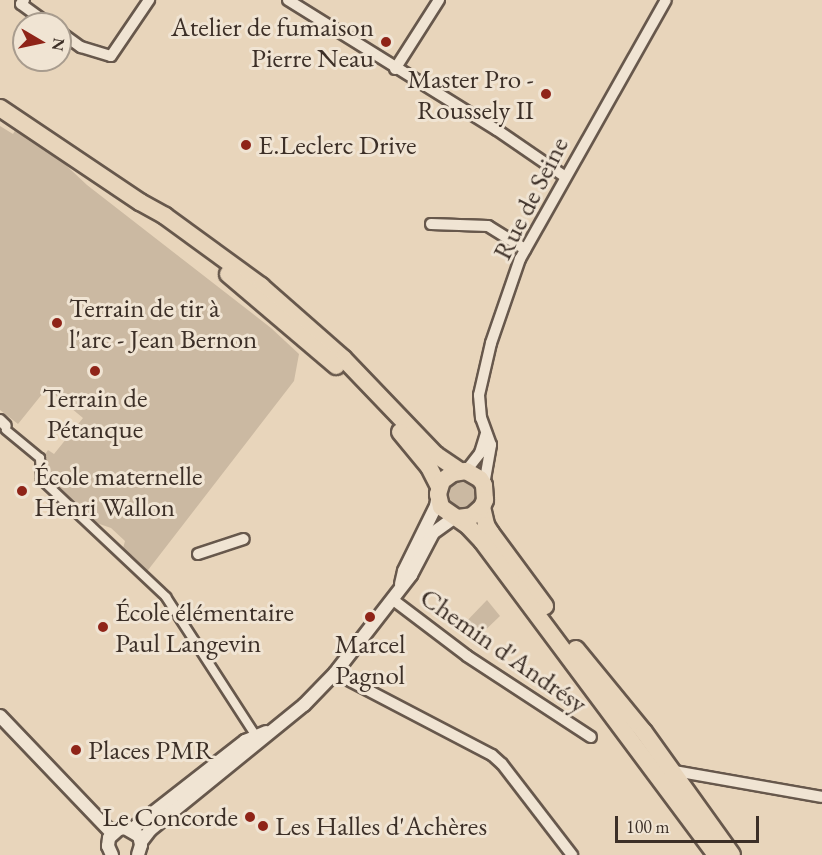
<!DOCTYPE html>
<meta charset="utf-8">
<style>
body{margin:0}
#map{position:relative;width:822px;height:855px;overflow:hidden;background:#e8d5bb;font-family:"EB Garamond",serif}
div>[style]{position:absolute}
.green>*{inset:0;background:#cbb9a2}
.round{border-radius:50%}
.roads{filter:drop-shadow(2px 0 #67584c) drop-shadow(-2px 0 #67584c) drop-shadow(0 2px #67584c) drop-shadow(0 -2px #67584c)}
.pedestrian>*{height:8px;margin:-4px;padding:0 4px;transform-origin:4px;border-radius:4px;background:#f0e4d3}
.minor>*{height:10px;margin:-5px;padding:0 5px;transform-origin:5px;border-radius:5px;background:#f0e4d3}
.tertiary>*{height:12px;margin:-6px;padding:0 6px;transform-origin:6px;border-radius:6px;background:#f0e4d3}
.primary>*{height:16px;margin:-8px;padding:0 8px;transform-origin:8px;border-radius:8px;background:#e8d5bb}
.dots>*{width:16px;height:16px;translate:-50% -50%;box-sizing:border-box;border:3px solid #f0e4d3;border-radius:50%}
span{translate:-50% -50%;white-space:nowrap;text-align:center;line-height:1.15;-webkit-text-stroke:6px #f0e4d3;paint-order:stroke}
.poi-label{font-size:27px;color:#3c2f27}
.right{translate:-100% -50%;text-align:right}
.left{translate:0 -50%;text-align:left}
.street-label{font-size:27px;color:#3c2f27}
.north{position:absolute;left:12px;top:12px;width:60px;height:60px;box-sizing:border-box;background:#f0e4d3;border:2px solid #a89c8e;border-radius:50%;rotate:99deg;font-size:16px;font-weight:700;line-height:24px;text-align:center;color:#3c2f27}
.north::after{content:'';display:block;margin:auto;width:21px;height:27px;background:#8f2418;clip-path:polygon(50% 0,100% 100%,50% 72%,0 100%)}
.scale{position:absolute;left:615px;top:816px;width:144px;height:27px;box-sizing:border-box;border:3px solid #3c2f27;border-top:0;padding-left:8px;font-size:18px;line-height:21px;white-space:nowrap;color:#3c2f27;-webkit-text-stroke:4px #f0e4d3;paint-order:stroke}
</style>
<div id="map">
<div class="green">
<i style="clip-path:polygon(20px 122px,87px 185px,271px 328px,299px 354px,294px 381px,145px 574px,122px 552px,125px 541px,111px 528px,88px 520px,45px 478px,42px 459px,48px 450px,54px 454px,83px 418px,47px 388px,18px 424px,0 410px,0 126px,13px 134px)"></i>
<i class="round" style="left:447px;top:478px;width:30px;height:30px"></i>
<i style="clip-path:polygon(487px 600px,500px 616px,475px 640px,461px 627px)"></i>
</div>
<div class="roads">
<div class="pedestrian">
<i style="left:6px;top:430px;width:44px;rotate:39.5deg"></i>
<i style="left:40px;top:458px;width:21px;rotate:87deg"></i>
<i style="left:41px;top:479px;width:172px;rotate:43.3deg"></i>
<i style="left:166px;top:597px;width:166px;rotate:57.1deg"></i>
</div>
<div class="minor">
<i style="left:24px;top:0;width:5px;rotate:127deg"></i>
<i style="left:21px;top:4px;width:34px;rotate:36deg"></i>
<i style="left:288px;top:0;width:246px;rotate:31.9deg"></i>
<i style="left:497px;top:130px;width:81px;rotate:34.5deg"></i>
<i style="left:60px;top:32px;width:26px;rotate:36deg"></i>
<i style="left:81px;top:47px;width:31px;rotate:17deg"></i>
<i style="left:111px;top:56px;width:68px;rotate:-55.8deg"></i>
<i style="left:395px;top:69px;width:82px;rotate:-57.5deg"></i>
<i style="left:431px;top:224px;width:57px;rotate:2deg"></i>
<i style="left:488px;top:226px;width:44px;rotate:31.9deg"></i>
<i style="left:0;top:420px;width:8px;rotate:45deg"></i>
<i style="left:466px;top:471px;width:23px;rotate:-52deg"></i>
<i style="left:480px;top:453px;width:21px;rotate:-73deg"></i>
<i style="left:484px;top:485px;width:41px;rotate:-80.1deg"></i>
<i style="left:491px;top:445px;width:29px;rotate:-110deg"></i>
<i style="left:481px;top:418px;width:23px;rotate:-95deg"></i>
<i style="left:479px;top:395px;width:53px;rotate:-77deg"></i>
<i style="left:491px;top:343px;width:89px;rotate:-71deg"></i>
<i style="left:520px;top:259px;width:297px;rotate:-60.6deg"></i>
<i style="left:198px;top:554px;width:48px;rotate:-18.1deg"></i>
<i style="left:392px;top:599px;width:94px;rotate:37.2deg"></i>
<i style="left:467px;top:656px;width:148px;rotate:33.2deg"></i>
<i style="left:335px;top:673px;width:177px;rotate:27.6deg"></i>
<i style="left:492px;top:755px;width:13px;rotate:42deg"></i>
<i style="left:502px;top:764px;width:115px;rotate:52.4deg"></i>
<i style="left:669px;top:770px;width:155px;rotate:10deg"></i>
</div>
<div class="tertiary">
<i style="left:401px;top:584px;width:13px;rotate:-77deg"></i>
<i style="left:404px;top:571px;width:72px;rotate:-63.8deg"></i>
<i style="left:436px;top:506px;width:11px;rotate:-80deg"></i>
<i style="left:0;top:716px;width:162px;rotate:46.3deg"></i>
<i style="left:131px;top:830px;width:145px;rotate:-38deg"></i>
<i style="left:245px;top:741px;width:23px;rotate:-23deg"></i>
<i style="left:141px;top:842px;width:15px;rotate:-53deg"></i>
<i style="left:150px;top:830px;width:198px;rotate:-39.1deg"></i>
<i style="left:304px;top:705px;width:45px;rotate:-45.9deg"></i>
<i style="left:335px;top:673px;width:124px;rotate:-52.2deg"></i>
<i style="left:411px;top:575px;width:47px;rotate:-62.4deg"></i>
<i style="left:433px;top:533px;width:27px;rotate:-36deg"></i>
<i style="left:112px;top:855px;width:10px;rotate:-114deg"></i>
<i style="left:108px;top:846px;width:8px;rotate:-83deg"></i>
<i style="left:109px;top:838px;width:13px;rotate:-42deg"></i>
<i style="left:119px;top:829px;width:6px;rotate:-9deg"></i>
<i style="left:125px;top:828px;width:16px;rotate:30deg"></i>
<i style="left:139px;top:836px;width:9px;rotate:77deg"></i>
<i style="left:141px;top:845px;width:10px;rotate:107deg"></i>
</div>
<div class="primary">
<i style="left:0;top:108px;width:169px;rotate:33.9deg"></i>
<i style="left:140px;top:202px;width:29px;rotate:29deg"></i>
<i style="left:165px;top:216px;width:119px;rotate:36.1deg"></i>
<i style="left:261px;top:286px;width:109px;rotate:41.3deg"></i>
<i style="left:343px;top:358px;width:134px;rotate:46.2deg"></i>
<i style="left:436px;top:455px;width:29px;rotate:34deg"></i>
<i style="left:228px;top:274px;width:142px;rotate:40.4deg"></i>
<i style="left:400px;top:432px;width:45px;rotate:50.4deg"></i>
<i style="left:429px;top:467px;width:22px;rotate:63deg"></i>
<i style="left:482px;top:507px;width:18px;rotate:77deg"></i>
<i style="left:486px;top:525px;width:9px;rotate:58deg"></i>
<i style="left:491px;top:533px;width:91px;rotate:53.5deg"></i>
<i style="left:458px;top:518px;width:14px;rotate:-8deg"></i>
<i style="left:472px;top:516px;width:13px;rotate:-42deg"></i>
<i style="left:482px;top:507px;width:8px;rotate:-67deg"></i>
<i style="left:485px;top:500px;width:15px;rotate:-94deg"></i>
<i style="left:484px;top:485px;width:7px;rotate:-124deg"></i>
<i style="left:480px;top:479px;width:16px;rotate:-150deg"></i>
<i style="left:466px;top:471px;width:13px;rotate:171deg"></i>
<i style="left:453px;top:473px;width:14px;rotate:144deg"></i>
<i style="left:442px;top:481px;width:14px;rotate:107deg"></i>
<i style="left:438px;top:494px;width:13px;rotate:77deg"></i>
<i style="left:441px;top:507px;width:33px;rotate:35deg"></i>
<i style="left:468px;top:526px;width:21px;rotate:47deg"></i>
<i style="left:482px;top:541px;width:392px;rotate:53.3deg"></i>
<i style="left:576px;top:649px;width:107px;rotate:50.7deg"></i>
<i style="left:644px;top:732px;width:151px;rotate:54.4deg"></i>
</div>
</div>
<div class="dots">
<i style="left:386px;top:42px;background:#8f2418"></i>
<i style="left:546px;top:94px;background:#8f2418"></i>
<i style="left:246px;top:145px;background:#8f2418"></i>
<i style="left:57px;top:323px;background:#8f2418"></i>
<i style="left:95px;top:371px;background:#8f2418"></i>
<i style="left:22px;top:491px;background:#8f2418"></i>
<i style="left:370px;top:617px;background:#8f2418"></i>
<i style="left:103px;top:627px;background:#8f2418"></i>
<i style="left:76px;top:750px;background:#8f2418"></i>
<i style="left:250px;top:817px;background:#8f2418"></i>
<i style="left:263px;top:826px;background:#8f2418"></i>
</div>
<div class="poi-label">
<span class="right" style="left:374px;top:42px">Atelier de fumaison<br>Pierre Neau</span>
<span class="right" style="left:534px;top:94px">Master Pro -<br>Roussely II</span>
<span class="left" style="left:258px;top:145px">E.Leclerc Drive</span>
<span class="left" style="left:69px;top:323px">Terrain de tir à<br>l'arc - Jean Bernon</span>
<span style="left:95px;top:413px">Terrain de<br>Pétanque</span>
<span class="left" style="left:34px;top:491px">École maternelle<br>Henri Wallon</span>
<span class="left" style="left:115px;top:627px">École élémentaire<br>Paul Langevin</span>
<span style="left:370px;top:659px">Marcel<br>Pagnol</span>
<span class="left" style="left:88px;top:750px">Places PMR</span>
<span class="right" style="left:238px;top:817px">Le Concorde</span>
<span class="left" style="left:275px;top:826px">Les Halles d'Achères</span>
</div>
<div class="street-label">
<span style="left:530px;top:198px;rotate:-63deg">Rue de Seine</span>
<span style="left:504px;top:650px;rotate:35deg">Chemin d'Andrésy</span>
</div>
<div class="north">N</div>
<div class="scale">100 m</div>
</div>
